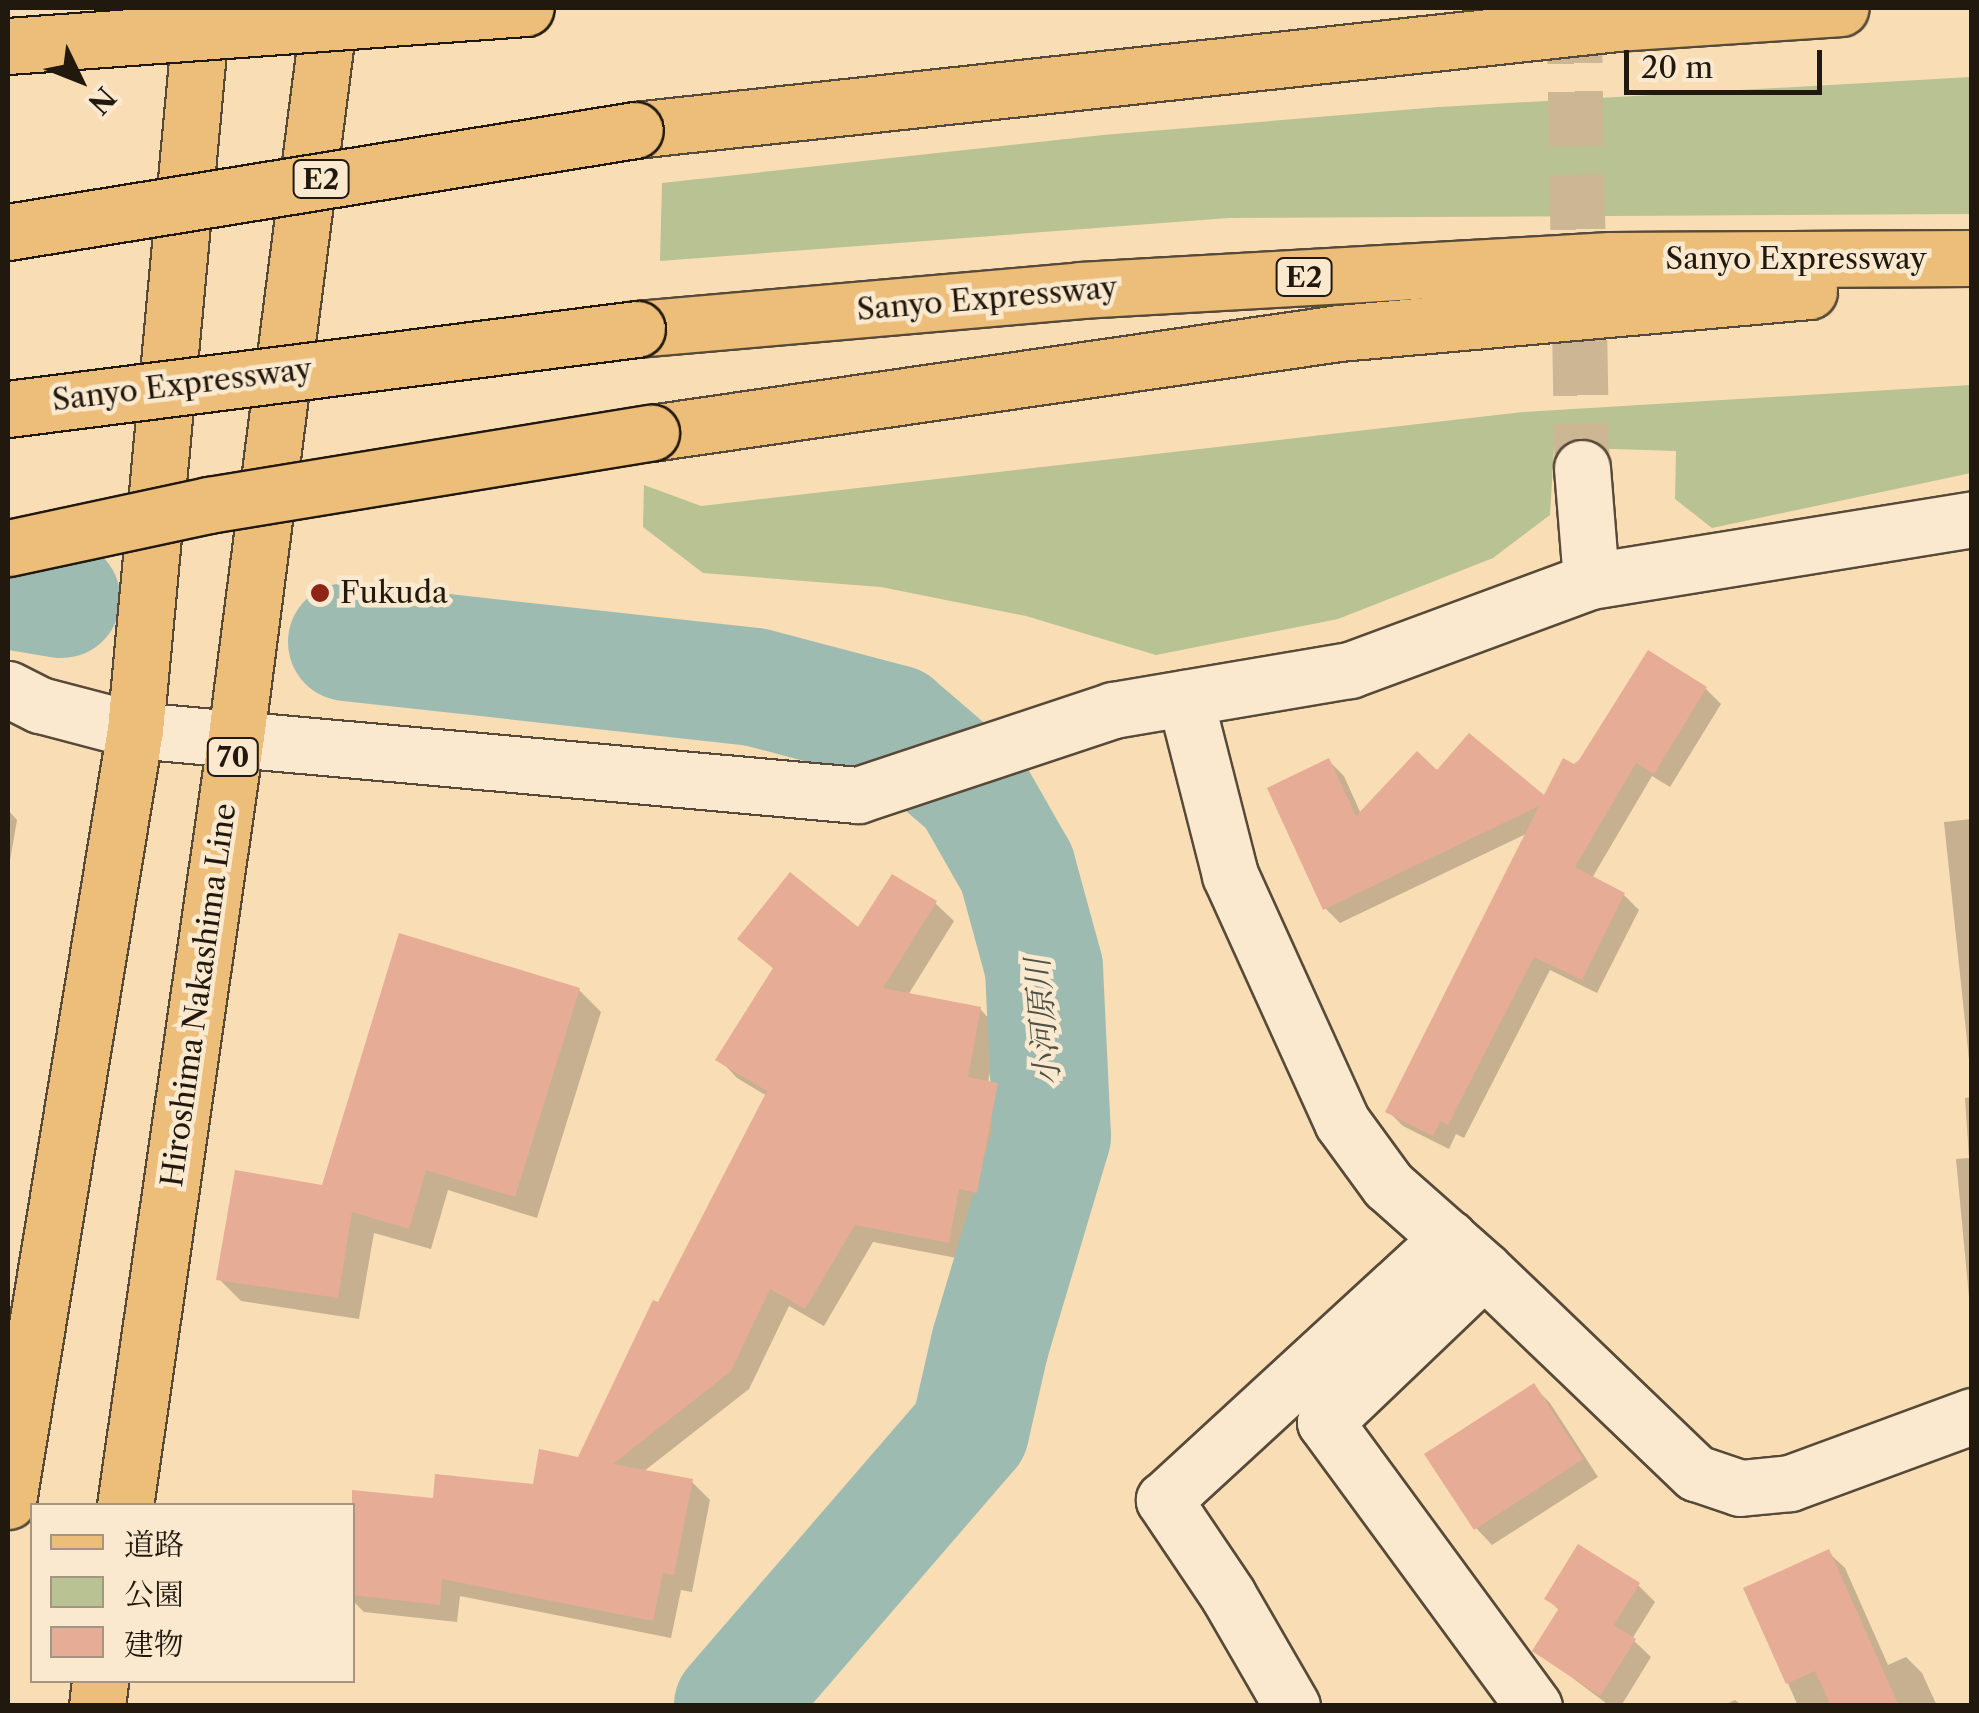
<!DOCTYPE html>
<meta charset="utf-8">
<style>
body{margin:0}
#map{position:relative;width:1979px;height:1713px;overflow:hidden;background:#f8ddb5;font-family:"Libre Caslon Text","Noto Serif JP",serif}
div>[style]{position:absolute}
.green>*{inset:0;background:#b8c292}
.shadow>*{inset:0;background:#0003}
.river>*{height:118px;margin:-59px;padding:0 59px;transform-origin:59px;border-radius:59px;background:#9dbbb1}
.building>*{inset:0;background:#e6ac96}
.minor-tunnel>*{height:55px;margin-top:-27.5px;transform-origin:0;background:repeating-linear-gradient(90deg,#cdb694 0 55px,transparent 0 83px)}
.roads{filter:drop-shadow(2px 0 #574a38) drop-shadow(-2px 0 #574a38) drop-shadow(0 2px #574a38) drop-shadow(0 -2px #574a38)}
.minor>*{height:55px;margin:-27.5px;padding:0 27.5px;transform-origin:27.5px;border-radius:27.5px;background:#fae9cf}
.major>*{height:55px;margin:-27.5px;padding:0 27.5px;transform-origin:27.5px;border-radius:27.5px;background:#ecbe7a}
.highway>*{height:55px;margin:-27.5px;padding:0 27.5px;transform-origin:27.5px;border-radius:27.5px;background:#ecbe7a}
.bridges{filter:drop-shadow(2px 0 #21190e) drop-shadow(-2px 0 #21190e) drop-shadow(0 2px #21190e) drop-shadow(0 -2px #21190e)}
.highway-bridge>*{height:55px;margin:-27.5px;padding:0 27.5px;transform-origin:27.5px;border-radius:27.5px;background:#ecbe7a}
.dots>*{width:28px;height:28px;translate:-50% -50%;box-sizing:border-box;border:5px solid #fae9cf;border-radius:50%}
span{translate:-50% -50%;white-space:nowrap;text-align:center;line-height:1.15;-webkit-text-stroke:9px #fae9cf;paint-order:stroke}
.shield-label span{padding:2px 8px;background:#fae9cf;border:2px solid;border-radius:8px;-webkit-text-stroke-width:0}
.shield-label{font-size:28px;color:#21190e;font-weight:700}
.street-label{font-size:30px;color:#21190e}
.poi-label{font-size:30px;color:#21190e}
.left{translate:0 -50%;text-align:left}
.water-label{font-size:32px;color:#4c5247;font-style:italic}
.frame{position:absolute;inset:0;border:10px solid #21190e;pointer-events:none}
.legend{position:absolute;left:30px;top:1503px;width:325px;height:180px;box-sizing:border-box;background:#fae9cf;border:2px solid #a39682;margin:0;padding:12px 18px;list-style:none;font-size:30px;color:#21190e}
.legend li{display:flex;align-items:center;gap:20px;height:50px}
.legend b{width:50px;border:2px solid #a39682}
.north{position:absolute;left:30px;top:30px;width:100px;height:100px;-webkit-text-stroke:8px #fae9cf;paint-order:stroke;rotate:133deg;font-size:28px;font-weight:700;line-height:40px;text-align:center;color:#21190e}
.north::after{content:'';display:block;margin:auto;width:35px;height:45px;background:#21190e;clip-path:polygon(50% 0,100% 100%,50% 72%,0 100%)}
.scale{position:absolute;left:1624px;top:50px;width:198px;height:45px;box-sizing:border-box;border:5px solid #21190e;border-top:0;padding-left:12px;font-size:30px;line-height:35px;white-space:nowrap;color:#21190e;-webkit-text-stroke:8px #fae9cf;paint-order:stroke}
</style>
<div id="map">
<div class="green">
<i style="clip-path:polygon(1971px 77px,1971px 214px,1229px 218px,660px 261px,662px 183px,1103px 135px,1439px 107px)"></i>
<i style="clip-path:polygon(1971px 385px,1971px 473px,1712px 528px,1675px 499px,1676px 451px,1554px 447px,1550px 515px,1493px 558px,1338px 619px,1156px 655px,1026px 616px,881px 587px,703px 573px,643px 527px,644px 485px,701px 506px,1523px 412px)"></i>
</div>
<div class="shadow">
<i style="clip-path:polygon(1648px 653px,1706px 689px,1721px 704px,1670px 787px,1652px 776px,1592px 878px,1624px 895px,1639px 910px,1597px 993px,1550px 970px,1464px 1138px,1456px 1134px,1449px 1149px,1403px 1126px,1388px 1111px,1528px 833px,1340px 923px,1325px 908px,1329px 761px,1344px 776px,1361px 814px,1437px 774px,1545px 799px,1575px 767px)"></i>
<i style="clip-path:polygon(8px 810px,17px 820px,8px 872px)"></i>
<i style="clip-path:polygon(1972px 819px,1972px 1088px,1944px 822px)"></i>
<i style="clip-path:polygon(935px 903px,954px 921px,908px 995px,980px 1009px,998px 1028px,988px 1083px,997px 1085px,1016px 1103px,995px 1210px,977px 1206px,967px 1260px,873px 1242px,824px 1326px,789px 1306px,749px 1389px,643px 1472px,692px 1482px,710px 1500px,692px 1592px,681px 1590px,671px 1638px,460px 1596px,457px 1622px,364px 1612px,352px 1600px,352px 1525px,435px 1501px,535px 1486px,579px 1460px,767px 1096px,737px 1078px,719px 1059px,775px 970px,740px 939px,858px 930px)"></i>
<i style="clip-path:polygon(579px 990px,601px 1012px,537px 1218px,448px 1190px,431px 1249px,374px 1233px,359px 1319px,241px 1301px,219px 1279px,323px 1188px)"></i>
<i style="clip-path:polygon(1972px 1097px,1972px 1329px,1956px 1159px,1969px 1158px,1965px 1098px)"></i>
<i style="clip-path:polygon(1533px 1386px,1550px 1403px,1598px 1477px,1492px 1545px,1476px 1528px)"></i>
<i style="clip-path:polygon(1828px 1552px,1845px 1568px,1888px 1665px,1906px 1657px,1922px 1673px,1937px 1706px,1798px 1706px,1746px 1589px)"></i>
<i style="clip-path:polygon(1638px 1585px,1655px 1602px,1632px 1639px,1651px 1657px,1621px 1706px,1610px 1706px,1535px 1650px,1560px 1611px,1547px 1598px)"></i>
<i style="clip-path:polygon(1735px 1700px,1743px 1706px,1722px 1706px)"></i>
</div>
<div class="river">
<i style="left:8px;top:578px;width:18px;rotate:49deg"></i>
<i style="left:20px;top:592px;width:42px;rotate:9.7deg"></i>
<i style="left:347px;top:642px;width:410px;rotate:6.3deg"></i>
<i style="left:755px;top:687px;width:145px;rotate:14.8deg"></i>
<i style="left:895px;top:724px;width:101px;rotate:40.6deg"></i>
<i style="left:972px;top:790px;width:91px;rotate:60.3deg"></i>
<i style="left:1017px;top:869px;width:103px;rotate:74.7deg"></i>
<i style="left:1044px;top:968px;width:168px;rotate:87.3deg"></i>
<i style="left:1052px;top:1136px;width:217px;rotate:106.6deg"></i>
<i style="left:990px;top:1344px;width:89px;rotate:102.9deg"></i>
<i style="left:970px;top:1431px;width:363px;rotate:130.8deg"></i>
</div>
<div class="building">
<i style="clip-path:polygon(1648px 650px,1707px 687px,1654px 774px,1636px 763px,1575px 867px,1625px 893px,1582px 980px,1534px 957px,1448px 1125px,1441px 1121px,1433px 1136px,1385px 1112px,1539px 806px,1323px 910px,1267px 788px,1329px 758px,1356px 816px,1417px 751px,1437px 770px,1469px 733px,1544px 795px,1563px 758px,1574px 764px,1579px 760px)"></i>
<i style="clip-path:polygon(790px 872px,858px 927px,892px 874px,937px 901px,883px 988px,981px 1007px,968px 1077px,998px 1083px,977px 1193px,959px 1189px,949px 1243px,855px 1225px,805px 1309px,770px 1289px,731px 1371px,613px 1464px,693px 1479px,674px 1575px,663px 1573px,653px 1621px,442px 1579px,440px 1605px,352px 1595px,352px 1490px,433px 1498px,435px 1474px,533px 1484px,539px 1449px,578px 1457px,653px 1300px,658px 1302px,767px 1091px,715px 1060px,773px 968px,737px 939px)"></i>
<i style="clip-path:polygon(399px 933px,580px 988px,515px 1197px,426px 1170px,409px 1229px,352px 1212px,338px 1298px,216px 1280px,235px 1170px,322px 1185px)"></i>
<i style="clip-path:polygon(1534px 1383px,1583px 1459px,1474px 1530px,1424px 1454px)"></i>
<i style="clip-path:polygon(1578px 1544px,1640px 1583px,1614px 1625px,1636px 1639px,1600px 1696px,1532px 1651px,1559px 1608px,1544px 1599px)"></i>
<i style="clip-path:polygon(1829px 1549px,1899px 1706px,1831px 1706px,1815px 1671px,1786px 1684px,1743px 1588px)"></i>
</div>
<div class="minor-tunnel">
<i style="left:1574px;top:8px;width:460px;rotate:89deg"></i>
</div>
<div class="roads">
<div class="minor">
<i style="left:1582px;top:468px;width:113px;rotate:85.4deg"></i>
<i style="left:8px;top:689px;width:36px;rotate:27deg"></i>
<i style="left:40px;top:705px;width:98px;rotate:14.7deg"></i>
<i style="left:135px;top:730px;width:726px;rotate:5.14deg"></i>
<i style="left:858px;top:795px;width:269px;rotate:-18.4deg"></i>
<i style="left:1113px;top:710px;width:240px;rotate:-9.6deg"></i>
<i style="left:1350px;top:670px;width:257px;rotate:-20.3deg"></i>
<i style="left:1591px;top:581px;width:386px;rotate:-9.2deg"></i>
<i style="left:1185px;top:698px;width:183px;rotate:75.7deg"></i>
<i style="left:1230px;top:875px;width:271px;rotate:65.6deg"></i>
<i style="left:1342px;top:1122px;width:78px;rotate:53.9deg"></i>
<i style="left:1388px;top:1185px;width:128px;rotate:41.5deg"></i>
<i style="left:1484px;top:1270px;width:294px;rotate:43.8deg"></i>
<i style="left:1696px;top:1473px;width:46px;rotate:18.8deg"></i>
<i style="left:1740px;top:1488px;width:50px;rotate:-5.7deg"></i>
<i style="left:1790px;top:1483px;width:194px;rotate:-20.2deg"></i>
<i style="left:1484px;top:1270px;width:220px;rotate:136.3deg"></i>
<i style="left:1325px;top:1422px;width:353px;rotate:53.7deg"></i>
<i style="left:1292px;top:1706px;width:128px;rotate:-120deg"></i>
<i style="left:1228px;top:1595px;width:115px;rotate:-124deg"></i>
<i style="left:1164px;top:1500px;width:387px;rotate:-42.6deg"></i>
</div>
<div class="major">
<i style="left:8px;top:1501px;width:781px;rotate:-80.65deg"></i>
<i style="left:135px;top:730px;width:725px;rotate:-84.7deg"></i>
<i style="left:125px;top:1506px;width:778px;rotate:-81.8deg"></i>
<i style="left:236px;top:736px;width:734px;rotate:-82.64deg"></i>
<i style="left:97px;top:1706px;width:26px;rotate:-83deg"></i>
</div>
<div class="highway">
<i style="left:635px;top:130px;width:987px;rotate:-6.22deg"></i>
<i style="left:1616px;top:23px;width:225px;rotate:-3.8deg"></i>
<i style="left:637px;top:329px;width:445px;rotate:-5deg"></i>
<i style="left:1080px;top:290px;width:531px;rotate:-3.24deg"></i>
<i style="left:1610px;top:260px;width:362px;rotate:-0.3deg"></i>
<i style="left:651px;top:433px;width:695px;rotate:-8.27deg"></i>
<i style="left:1339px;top:333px;width:472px;rotate:-5.1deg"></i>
</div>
</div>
<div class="bridges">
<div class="highway-bridge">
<i style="left:8px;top:46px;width:519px;rotate:-4.2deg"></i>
<i style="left:8px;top:232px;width:635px;rotate:-9.24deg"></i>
<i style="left:8px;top:409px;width:634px;rotate:-7.25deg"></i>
<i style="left:8px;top:548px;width:206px;rotate:-12.1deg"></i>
<i style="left:209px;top:505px;width:448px;rotate:-9.3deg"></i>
</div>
</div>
<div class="dots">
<i style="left:320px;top:593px;background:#8f2418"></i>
</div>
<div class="shield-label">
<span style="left:321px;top:179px">E2</span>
<span style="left:1304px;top:277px">E2</span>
<span style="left:233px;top:757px">70</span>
</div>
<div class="street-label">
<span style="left:1796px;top:259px">Sanyo Expressway</span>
<span style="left:987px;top:299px;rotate:-5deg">Sanyo Expressway</span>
<span style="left:182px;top:385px;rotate:-7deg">Sanyo Expressway</span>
<span style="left:199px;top:995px;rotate:-82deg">Hiroshima Nakashima Line</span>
</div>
<div class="poi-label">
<span class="left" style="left:340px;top:593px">Fukuda</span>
</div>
<div class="water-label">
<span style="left:1043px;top:1022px;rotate:-95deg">小河原川</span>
</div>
<div class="frame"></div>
<ul class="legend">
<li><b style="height:12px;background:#ecbe7a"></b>道路</li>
<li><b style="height:28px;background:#b8c292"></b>公園</li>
<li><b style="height:28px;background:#e6ac96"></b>建物</li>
</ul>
<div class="north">N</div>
<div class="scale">20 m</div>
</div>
